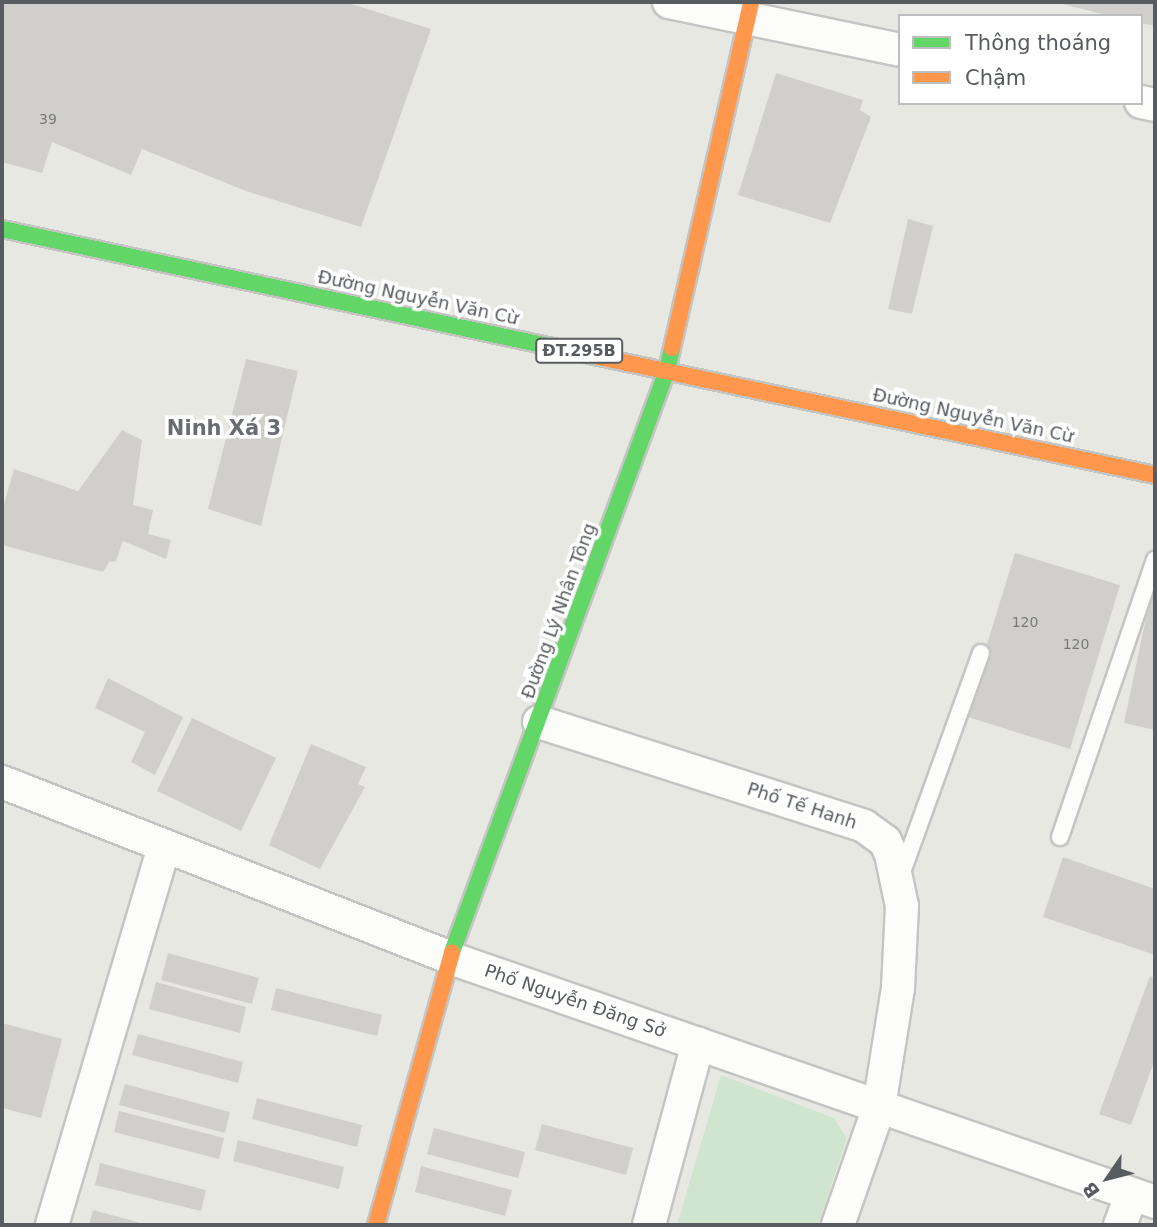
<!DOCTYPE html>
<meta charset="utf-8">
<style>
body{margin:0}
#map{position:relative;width:1157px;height:1227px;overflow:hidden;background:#e8e8e3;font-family:"DejaVu Sans",sans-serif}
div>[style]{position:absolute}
.green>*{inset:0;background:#d0e5cf}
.building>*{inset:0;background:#d0cfcc}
.roads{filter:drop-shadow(2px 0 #c4c5c3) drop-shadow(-2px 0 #c4c5c3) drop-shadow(0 2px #c4c5c3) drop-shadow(0 -2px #c4c5c3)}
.lane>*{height:16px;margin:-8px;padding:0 8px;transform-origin:8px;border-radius:8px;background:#fcfcfb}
.street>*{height:32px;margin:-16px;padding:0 16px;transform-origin:16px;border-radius:16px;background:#fcfcfb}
.fast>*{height:16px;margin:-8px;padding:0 8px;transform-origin:8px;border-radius:8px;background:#63d668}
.slow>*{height:16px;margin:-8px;padding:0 8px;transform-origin:8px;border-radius:8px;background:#ff974d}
span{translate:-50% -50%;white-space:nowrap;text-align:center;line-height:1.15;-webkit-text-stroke:7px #fff;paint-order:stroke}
.number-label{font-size:14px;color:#777a7c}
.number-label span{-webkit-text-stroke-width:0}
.shield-label span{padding:2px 5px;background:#fff;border:2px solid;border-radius:5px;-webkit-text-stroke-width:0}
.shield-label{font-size:16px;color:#585c60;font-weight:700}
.street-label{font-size:18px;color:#585c60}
.quarter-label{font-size:21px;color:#696d72;font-weight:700}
.frame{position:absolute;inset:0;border:4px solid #585c60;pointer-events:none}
.legend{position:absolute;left:898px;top:14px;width:245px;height:91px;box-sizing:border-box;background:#fff;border:2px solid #bcbebf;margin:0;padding:9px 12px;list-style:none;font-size:21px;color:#585c60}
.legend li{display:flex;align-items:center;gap:14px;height:35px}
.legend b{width:35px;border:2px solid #bcbebf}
.north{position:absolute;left:1073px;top:1143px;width:70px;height:70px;-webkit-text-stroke:5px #fff;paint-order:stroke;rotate:235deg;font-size:19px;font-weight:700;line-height:28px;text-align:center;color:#585c60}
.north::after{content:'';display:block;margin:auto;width:24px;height:32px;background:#585c60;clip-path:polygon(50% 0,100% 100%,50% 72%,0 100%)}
</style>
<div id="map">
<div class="green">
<i style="clip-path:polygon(721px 1075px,834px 1118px,847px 1138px,818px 1225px,677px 1225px)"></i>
</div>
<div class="building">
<i style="clip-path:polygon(2px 2px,345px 2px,431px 29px,361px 227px,246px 191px,142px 149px,131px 175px,52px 142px,42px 173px,2px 162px)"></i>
<i style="clip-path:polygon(1054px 2px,1155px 2px,1155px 26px,1141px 23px,1141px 16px,1110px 16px)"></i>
<i style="clip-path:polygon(776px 73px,863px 100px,860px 110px,871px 117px,830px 223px,738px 195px)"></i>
<i style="clip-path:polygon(908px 219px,933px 226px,912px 314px,888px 309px)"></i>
<i style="clip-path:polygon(246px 359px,298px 371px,261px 526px,208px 509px)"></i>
<i style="clip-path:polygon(122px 430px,142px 440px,133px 505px,153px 510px,148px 534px,171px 540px,166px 559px,123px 541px,116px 561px,109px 562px,103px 572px,2px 545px,2px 511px,14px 469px,78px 491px)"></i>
<i style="clip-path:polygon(1015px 553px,1120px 585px,1070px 749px,965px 716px)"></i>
<i style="clip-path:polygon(1152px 589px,1155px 589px,1155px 730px,1124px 723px)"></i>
<i style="clip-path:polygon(108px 678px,183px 717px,155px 775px,131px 762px,145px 732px,95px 708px)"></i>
<i style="clip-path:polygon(192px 718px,276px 758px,241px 831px,157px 791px)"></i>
<i style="clip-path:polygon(311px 744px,366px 767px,358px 784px,365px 787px,320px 869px,269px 845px)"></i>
<i style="clip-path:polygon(1063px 857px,1155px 889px,1155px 955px,1043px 917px)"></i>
<i style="clip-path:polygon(168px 953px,259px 978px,252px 1004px,161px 980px)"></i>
<i style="clip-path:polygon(1150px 976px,1155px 978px,1155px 1059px,1131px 1125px,1099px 1114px)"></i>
<i style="clip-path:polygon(156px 982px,246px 1007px,240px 1033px,149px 1009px)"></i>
<i style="clip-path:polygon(276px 988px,382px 1015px,377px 1036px,271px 1010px)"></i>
<i style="clip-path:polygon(2px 1023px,62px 1039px,41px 1118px,2px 1108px)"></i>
<i style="clip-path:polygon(138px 1034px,243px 1062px,238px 1083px,132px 1055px)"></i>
<i style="clip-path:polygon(125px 1084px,230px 1112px,225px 1133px,119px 1105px)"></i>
<i style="clip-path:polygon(257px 1098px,362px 1125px,357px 1147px,252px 1119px)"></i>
<i style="clip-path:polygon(119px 1111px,224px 1138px,219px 1159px,114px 1132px)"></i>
<i style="clip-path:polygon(542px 1124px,633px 1148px,626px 1175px,535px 1150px)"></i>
<i style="clip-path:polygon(434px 1128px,525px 1152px,518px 1178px,427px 1154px)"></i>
<i style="clip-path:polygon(238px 1140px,344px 1167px,339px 1189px,233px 1161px)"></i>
<i style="clip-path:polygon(100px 1163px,206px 1190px,201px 1211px,95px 1185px)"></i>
<i style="clip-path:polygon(421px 1166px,512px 1190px,505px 1216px,415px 1192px)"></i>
<i style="clip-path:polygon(93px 1210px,144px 1224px,144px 1225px,89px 1225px)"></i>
</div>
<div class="roads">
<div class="lane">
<i style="left:1060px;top:837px;width:293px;rotate:-71.1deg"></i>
<i style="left:901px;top:875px;width:236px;rotate:-70.2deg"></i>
</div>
<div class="street">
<i style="left:669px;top:2px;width:236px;rotate:11.7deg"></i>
<i style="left:1141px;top:102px;width:14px;rotate:12deg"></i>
<i style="left:539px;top:722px;width:341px;rotate:17.7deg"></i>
<i style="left:864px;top:826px;width:26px;rotate:36deg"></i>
<i style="left:885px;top:841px;width:14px;rotate:65deg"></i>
<i style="left:891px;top:854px;width:53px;rotate:78.1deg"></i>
<i style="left:902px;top:906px;width:82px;rotate:92.8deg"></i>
<i style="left:898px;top:988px;width:121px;rotate:99.1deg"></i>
<i style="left:879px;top:1107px;width:125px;rotate:109.2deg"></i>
<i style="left:2px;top:782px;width:481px;rotate:21.4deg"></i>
<i style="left:450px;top:958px;width:746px;rotate:19.09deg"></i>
<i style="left:52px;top:1225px;width:394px;rotate:-73.5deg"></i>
<i style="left:649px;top:1225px;width:188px;rotate:-74.9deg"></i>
<i style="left:1120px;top:1225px;width:33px;rotate:-69deg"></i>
</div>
<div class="fast">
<i style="left:2px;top:229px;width:568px;rotate:12.1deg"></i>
<i style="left:452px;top:952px;width:620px;rotate:-69.72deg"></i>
<i style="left:667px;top:370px;width:23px;rotate:-77deg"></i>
</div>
<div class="slow">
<i style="left:557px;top:348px;width:611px;rotate:11.99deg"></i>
<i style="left:672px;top:348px;width:355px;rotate:-77.1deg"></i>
<i style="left:376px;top:1225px;width:283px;rotate:-74.4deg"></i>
</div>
</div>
<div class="number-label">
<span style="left:48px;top:119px">39</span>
<span style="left:1025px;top:622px">120</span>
<span style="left:1076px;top:644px">120</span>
</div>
<div class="shield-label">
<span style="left:579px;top:351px">ĐT.295B</span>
</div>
<div class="street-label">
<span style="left:418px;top:298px;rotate:12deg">Đường Nguyễn Văn Cừ</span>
<span style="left:973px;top:416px;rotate:12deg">Đường Nguyễn Văn Cừ</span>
<span style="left:559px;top:611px;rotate:-70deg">Đường Lý Nhân Tông</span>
<span style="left:802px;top:806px;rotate:18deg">Phố Tế Hanh</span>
<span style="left:575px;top:1001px;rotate:19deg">Phố Nguyễn Đăng Sở</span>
</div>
<div class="quarter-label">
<span style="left:224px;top:428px">Ninh Xá 3</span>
</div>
<div class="frame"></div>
<ul class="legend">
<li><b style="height:9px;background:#63d668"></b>Thông thoáng</li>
<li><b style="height:9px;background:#ff974d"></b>Chậm</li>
</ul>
<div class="north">B</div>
</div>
